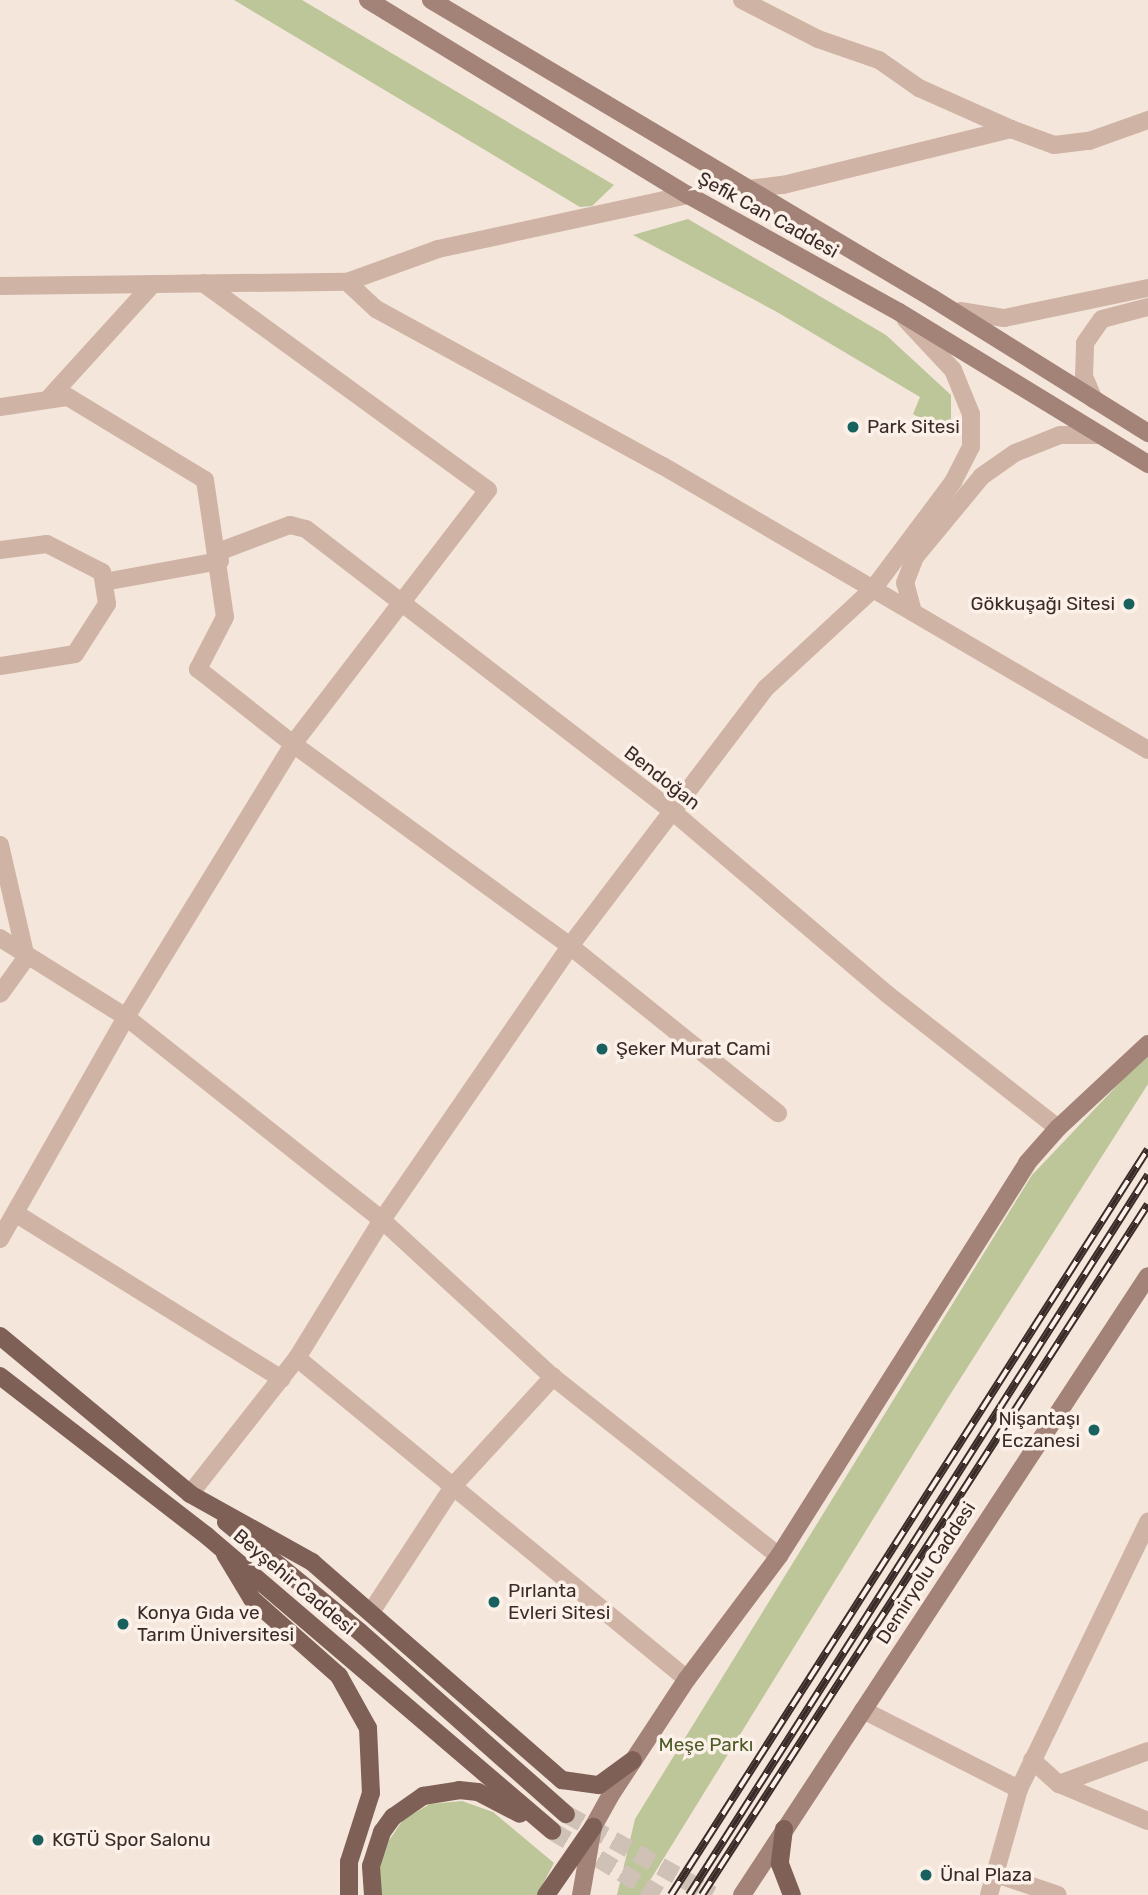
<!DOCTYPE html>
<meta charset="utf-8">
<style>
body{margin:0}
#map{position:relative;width:1148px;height:1895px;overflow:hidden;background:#f5e6db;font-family:Rubik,sans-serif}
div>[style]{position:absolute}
.green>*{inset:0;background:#bcc699}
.primary-tunnel>*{height:18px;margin-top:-9px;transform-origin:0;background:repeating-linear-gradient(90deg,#d0c1b7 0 18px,transparent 0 27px)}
.minor>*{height:18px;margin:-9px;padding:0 9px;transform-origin:9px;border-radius:9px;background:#cfb4a6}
.tertiary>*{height:18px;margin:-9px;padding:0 9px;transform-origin:9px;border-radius:9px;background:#cfb4a6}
.secondary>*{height:18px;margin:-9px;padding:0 9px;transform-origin:9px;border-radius:9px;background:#a38277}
.primary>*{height:18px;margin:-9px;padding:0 9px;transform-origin:9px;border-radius:9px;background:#7e6057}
.rail>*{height:8px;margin-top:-4px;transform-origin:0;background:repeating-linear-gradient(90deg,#fcf1e9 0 16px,#3a2b28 0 32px);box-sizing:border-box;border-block:2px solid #3a2b28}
.dots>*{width:19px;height:19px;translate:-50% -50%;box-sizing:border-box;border:4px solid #fcf1e9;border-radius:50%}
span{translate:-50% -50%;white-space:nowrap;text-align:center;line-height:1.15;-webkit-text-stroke:7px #fcf1e9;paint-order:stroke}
.street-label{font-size:19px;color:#3a2b28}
.poi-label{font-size:19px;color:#3a2b28}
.left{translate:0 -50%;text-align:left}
.right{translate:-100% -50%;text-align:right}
.park-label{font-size:19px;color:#4e5b28}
</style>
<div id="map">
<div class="green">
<i style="clip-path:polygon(234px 0,302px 0,614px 185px,592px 206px,580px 207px)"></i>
<i style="clip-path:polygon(688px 219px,886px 335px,951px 395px,951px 420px,944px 433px,913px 414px,920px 397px,777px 312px,633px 235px)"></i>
<i style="clip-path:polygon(1148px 1053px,1148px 1084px,946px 1401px,641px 1895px,617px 1895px,635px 1819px,1032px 1175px)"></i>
<i style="clip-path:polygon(462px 1801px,493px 1812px,554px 1863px,537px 1895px,380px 1895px,377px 1882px,381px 1852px,403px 1820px,430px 1804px)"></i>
</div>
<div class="primary-tunnel">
<i style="left:566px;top:1814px;width:167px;rotate:29deg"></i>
<i style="left:552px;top:1831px;width:125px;rotate:30.9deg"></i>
</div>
<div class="minor">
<i style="left:742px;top:0;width:85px;rotate:27.2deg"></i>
<i style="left:818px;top:39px;width:65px;rotate:19deg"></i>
<i style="left:879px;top:60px;width:49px;rotate:35deg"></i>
<i style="left:919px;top:88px;width:101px;rotate:24deg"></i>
<i style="left:748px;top:189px;width:35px;rotate:-7deg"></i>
<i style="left:783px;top:185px;width:235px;rotate:-13.8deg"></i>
<i style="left:1011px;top:129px;width:46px;rotate:20.4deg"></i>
<i style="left:1054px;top:145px;width:35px;rotate:-7deg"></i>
<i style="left:1089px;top:141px;width:63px;rotate:-19.6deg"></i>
<i style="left:347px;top:282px;width:40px;rotate:43deg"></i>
<i style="left:376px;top:309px;width:327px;rotate:28.7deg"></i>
<i style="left:663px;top:466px;width:562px;rotate:30.35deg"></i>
<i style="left:49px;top:398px;width:153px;rotate:-47.7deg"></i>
<i style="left:0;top:407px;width:69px;rotate:-8.4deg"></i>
<i style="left:68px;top:397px;width:160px;rotate:31.2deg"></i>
<i style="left:205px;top:480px;width:138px;rotate:81.7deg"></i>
<i style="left:225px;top:617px;width:59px;rotate:117.4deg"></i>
<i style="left:198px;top:669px;width:121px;rotate:38.3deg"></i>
<i style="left:293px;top:744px;width:343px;rotate:36.1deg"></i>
<i style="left:570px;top:946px;width:267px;rotate:38.8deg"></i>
<i style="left:0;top:550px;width:47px;rotate:-7.3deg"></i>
<i style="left:47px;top:544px;width:62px;rotate:27deg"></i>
<i style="left:102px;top:572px;width:32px;rotate:81deg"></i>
<i style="left:107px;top:604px;width:59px;rotate:122.6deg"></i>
<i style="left:75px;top:654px;width:76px;rotate:170.9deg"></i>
<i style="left:218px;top:552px;width:77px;rotate:-20.6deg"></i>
<i style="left:290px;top:525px;width:16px;rotate:14deg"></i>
<i style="left:306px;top:529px;width:462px;rotate:37.6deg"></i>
<i style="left:672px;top:811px;width:282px;rotate:40.4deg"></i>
<i style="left:887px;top:994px;width:217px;rotate:38.1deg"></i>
<i style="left:104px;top:582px;width:118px;rotate:-10.3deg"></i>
<i style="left:913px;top:612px;width:30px;rotate:-105deg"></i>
<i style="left:905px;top:583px;width:28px;rotate:-69deg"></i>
<i style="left:915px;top:557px;width:105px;rotate:-50.4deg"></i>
<i style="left:982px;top:476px;width:40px;rotate:-34.9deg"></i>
<i style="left:1015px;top:453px;width:48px;rotate:-21.8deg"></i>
<i style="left:1060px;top:435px;width:41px"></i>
<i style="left:0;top:845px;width:116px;rotate:77deg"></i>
<i style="left:26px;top:958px;width:44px;rotate:125.8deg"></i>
<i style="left:0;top:938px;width:149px;rotate:32.1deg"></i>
<i style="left:126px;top:1017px;width:327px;rotate:38.4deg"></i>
<i style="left:382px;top:1220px;width:232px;rotate:42.6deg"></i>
<i style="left:553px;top:1377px;width:288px;rotate:38.4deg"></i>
<i style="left:15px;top:1213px;width:314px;rotate:31.9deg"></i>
<i style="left:0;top:1239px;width:255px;rotate:-60.4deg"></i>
<i style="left:126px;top:1017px;width:320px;rotate:-58.5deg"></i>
<i style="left:293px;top:744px;width:320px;rotate:-52.5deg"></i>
<i style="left:488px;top:490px;width:352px;rotate:-144deg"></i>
<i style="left:297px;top:1358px;width:505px;rotate:39.46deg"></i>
<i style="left:190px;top:1494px;width:173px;rotate:-51.8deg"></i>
<i style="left:297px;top:1358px;width:162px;rotate:-58.4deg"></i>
<i style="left:382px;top:1220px;width:332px;rotate:-55.5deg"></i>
<i style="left:570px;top:946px;width:324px;rotate:-52.8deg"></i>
<i style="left:766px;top:688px;width:146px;rotate:-42.8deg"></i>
<i style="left:873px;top:589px;width:134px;rotate:-53.2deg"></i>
<i style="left:953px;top:482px;width:39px;rotate:-63deg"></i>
<i style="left:971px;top:447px;width:33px;rotate:-90deg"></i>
<i style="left:971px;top:414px;width:48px;rotate:-112.2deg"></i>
<i style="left:953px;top:370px;width:69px;rotate:-133.2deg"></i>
<i style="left:371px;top:1612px;width:152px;rotate:-56.8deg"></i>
<i style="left:454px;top:1485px;width:147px;rotate:-47.5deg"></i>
<i style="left:863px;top:1710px;width:175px;rotate:26.9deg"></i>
<i style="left:1032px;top:1760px;width:36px;rotate:42deg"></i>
<i style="left:1059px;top:1784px;width:96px;rotate:22.6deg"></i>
<i style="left:1059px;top:1784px;width:95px;rotate:-20.3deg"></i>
<i style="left:996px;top:1874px;width:65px;rotate:18.7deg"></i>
<i style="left:989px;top:1895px;width:110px;rotate:-74.2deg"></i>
<i style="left:1019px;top:1789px;width:297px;rotate:-64.2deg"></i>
</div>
<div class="tertiary">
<i style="left:0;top:286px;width:347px;rotate:-0.7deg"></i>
<i style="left:347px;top:282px;width:97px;rotate:-19.9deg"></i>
<i style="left:438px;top:249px;width:256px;rotate:-12.2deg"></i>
<i style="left:960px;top:311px;width:45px;rotate:9deg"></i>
<i style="left:1004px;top:318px;width:147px;rotate:-11.8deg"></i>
<i style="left:1094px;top:400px;width:26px;rotate:-113deg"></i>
<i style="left:1084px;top:376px;width:33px;rotate:-88deg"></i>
<i style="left:1085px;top:343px;width:29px;rotate:-55deg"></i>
<i style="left:1102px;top:319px;width:48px;rotate:-14.6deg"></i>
</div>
<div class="secondary">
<i style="left:368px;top:0;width:375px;rotate:31.4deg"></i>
<i style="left:688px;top:195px;width:241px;rotate:29deg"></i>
<i style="left:899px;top:312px;width:292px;rotate:31.4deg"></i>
<i style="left:431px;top:0;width:583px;rotate:30.74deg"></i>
<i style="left:932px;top:298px;width:255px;rotate:32deg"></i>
<i style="left:581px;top:1895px;width:69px;rotate:-80deg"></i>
<i style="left:593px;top:1827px;width:35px;rotate:-61deg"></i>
<i style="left:610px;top:1796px;width:140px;rotate:-56.7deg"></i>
<i style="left:687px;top:1679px;width:154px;rotate:-53.2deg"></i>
<i style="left:779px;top:1556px;width:465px;rotate:-57.7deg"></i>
<i style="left:1027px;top:1163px;width:47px;rotate:-48.5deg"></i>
<i style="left:1058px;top:1128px;width:123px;rotate:-43deg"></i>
<i style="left:742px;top:1895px;width:740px;rotate:-56.74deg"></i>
</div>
<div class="primary">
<i style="left:0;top:1336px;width:247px;rotate:39.7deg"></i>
<i style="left:190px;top:1494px;width:140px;rotate:29.1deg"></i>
<i style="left:312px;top:1562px;width:332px;rotate:41.1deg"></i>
<i style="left:562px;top:1780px;width:37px;rotate:8deg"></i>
<i style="left:599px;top:1785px;width:42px;rotate:-36.3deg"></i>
<i style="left:0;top:1376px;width:262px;rotate:37.7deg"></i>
<i style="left:207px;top:1536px;width:454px;rotate:40.5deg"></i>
<i style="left:226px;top:1522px;width:173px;rotate:39.4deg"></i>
<i style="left:360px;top:1632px;width:275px;rotate:41.5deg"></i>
<i style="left:225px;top:1554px;width:52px;rotate:59deg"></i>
<i style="left:252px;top:1599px;width:116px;rotate:41.5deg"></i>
<i style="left:339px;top:1676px;width:60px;rotate:60.9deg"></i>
<i style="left:368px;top:1728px;width:65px;rotate:87.4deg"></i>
<i style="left:371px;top:1793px;width:72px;rotate:107.7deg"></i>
<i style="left:349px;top:1862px;width:33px;rotate:90deg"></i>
<i style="left:784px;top:1829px;width:35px;rotate:97deg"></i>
<i style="left:780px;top:1864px;width:33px;rotate:69deg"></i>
<i style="left:373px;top:1895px;width:29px;rotate:-94deg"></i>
<i style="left:371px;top:1866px;width:36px;rotate:-72deg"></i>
<i style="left:382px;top:1832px;width:19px;rotate:-54deg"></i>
<i style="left:393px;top:1817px;width:37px;rotate:-35deg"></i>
<i style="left:423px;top:1796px;width:36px;rotate:-9deg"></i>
<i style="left:459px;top:1790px;width:19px;rotate:6deg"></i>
<i style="left:478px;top:1792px;width:47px;rotate:27.6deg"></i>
<i style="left:546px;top:1895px;width:83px;rotate:-55.3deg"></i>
</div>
<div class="rail">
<i style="left:671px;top:1895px;width:885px;rotate:-57.4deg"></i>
<i style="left:689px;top:1895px;width:854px;rotate:-57.48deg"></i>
<i style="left:702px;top:1895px;width:822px;rotate:-57.16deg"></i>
</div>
<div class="dots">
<i style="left:853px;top:427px;background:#18615e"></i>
<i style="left:1129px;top:604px;background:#18615e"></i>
<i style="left:602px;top:1049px;background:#18615e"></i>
<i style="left:1094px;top:1430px;background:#18615e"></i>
<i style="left:494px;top:1602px;background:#18615e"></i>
<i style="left:123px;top:1624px;background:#18615e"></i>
<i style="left:38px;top:1840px;background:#18615e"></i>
<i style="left:926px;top:1875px;background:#18615e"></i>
</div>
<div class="street-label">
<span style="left:768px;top:215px;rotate:29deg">Şefik Can Caddesi</span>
<span style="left:662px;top:778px;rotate:38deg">Bendoğan</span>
<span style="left:926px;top:1573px;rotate:-57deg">Demiryolu Caddesi</span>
<span style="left:294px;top:1582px;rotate:40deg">Beyşehir Caddesi</span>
</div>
<div class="poi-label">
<span class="left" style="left:867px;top:427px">Park Sitesi</span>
<span class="right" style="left:1115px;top:604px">Gökkuşağı Sitesi</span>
<span class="left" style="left:616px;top:1049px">Şeker Murat Cami</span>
<span class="right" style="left:1080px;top:1430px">Nişantaşı<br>Eczanesi</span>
<span class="left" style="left:508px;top:1602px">Pırlanta<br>Evleri Sitesi</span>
<span class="left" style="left:137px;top:1624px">Konya Gıda ve<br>Tarım Üniversitesi</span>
<span class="left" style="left:52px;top:1840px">KGTÜ Spor Salonu</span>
<span class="left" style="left:940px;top:1875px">Ünal Plaza</span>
</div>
<div class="park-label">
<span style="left:706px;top:1745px">Meşe Parkı</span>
</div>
</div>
